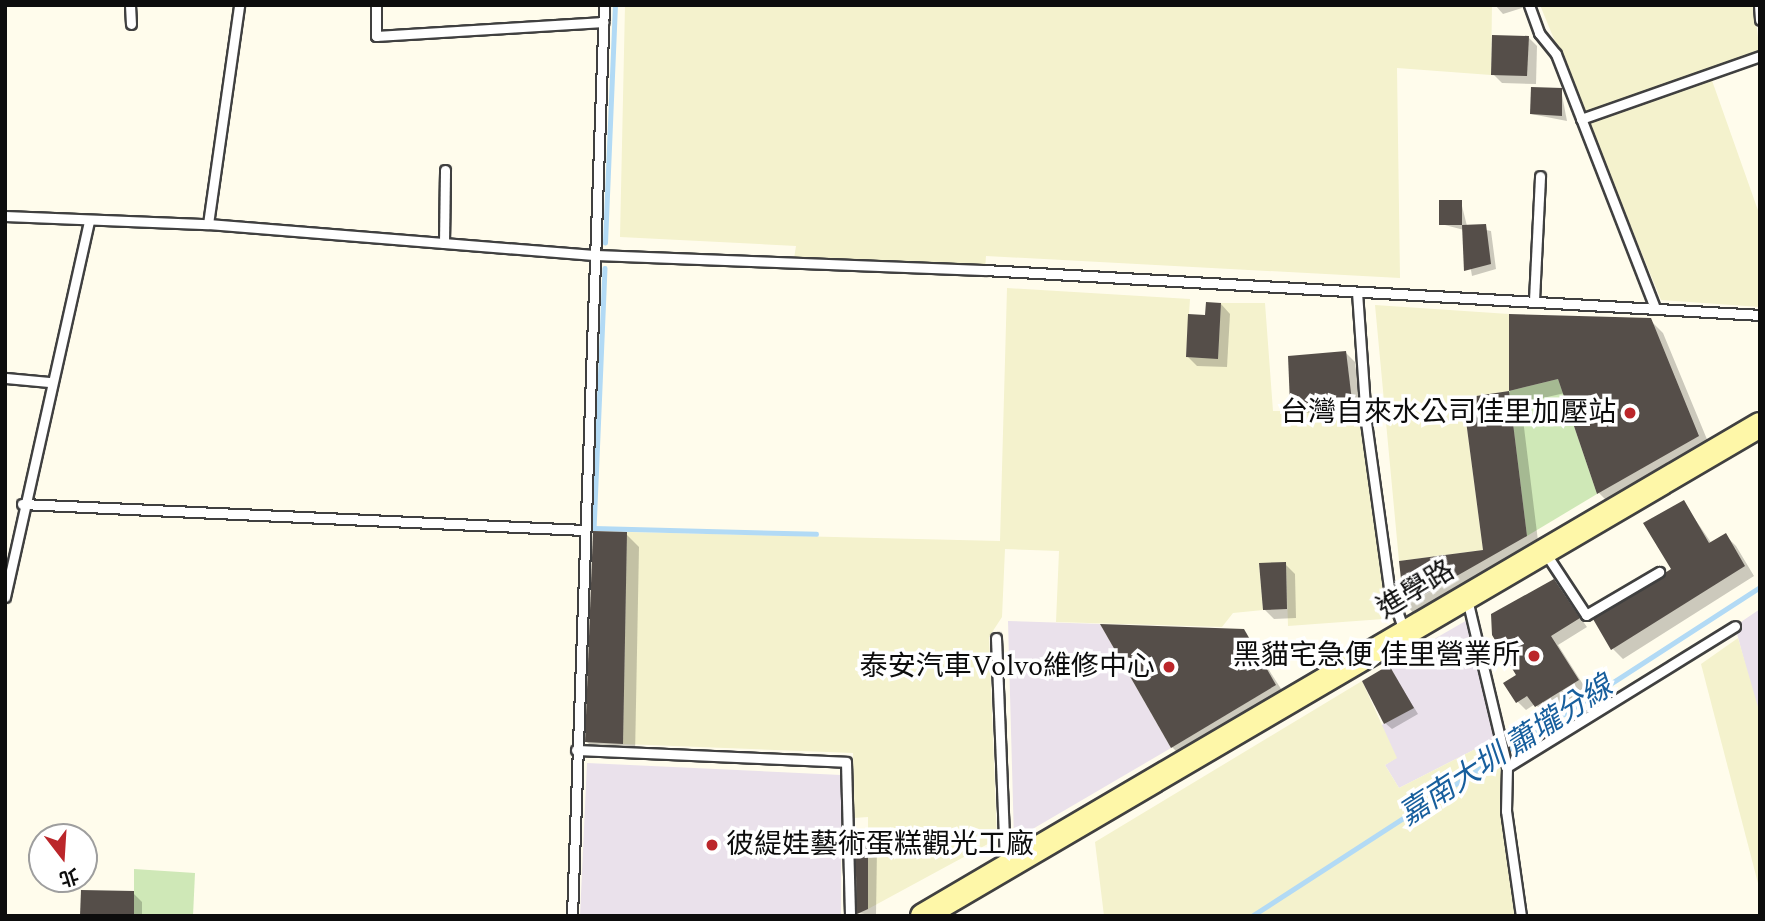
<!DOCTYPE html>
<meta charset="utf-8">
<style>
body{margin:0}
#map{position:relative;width:1765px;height:921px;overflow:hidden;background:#fffcec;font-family:Spectral,"Noto Sans TC",serif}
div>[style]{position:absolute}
.industrial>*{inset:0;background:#eae1eb}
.farmland>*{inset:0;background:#f4f2cd}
.green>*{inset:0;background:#cfe8b7}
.shadow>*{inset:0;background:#0003}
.stream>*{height:4.5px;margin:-2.25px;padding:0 2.25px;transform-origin:2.25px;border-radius:2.25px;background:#b2daf5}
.building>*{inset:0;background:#554e49}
.roads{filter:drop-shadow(2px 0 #404040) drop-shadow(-2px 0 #404040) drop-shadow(0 2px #404040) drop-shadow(0 -2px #404040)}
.lane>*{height:9px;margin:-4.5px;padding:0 4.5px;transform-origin:4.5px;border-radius:4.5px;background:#fff}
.secondary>*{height:24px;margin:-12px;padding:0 12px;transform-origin:12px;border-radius:12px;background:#fef7a8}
.dots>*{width:19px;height:19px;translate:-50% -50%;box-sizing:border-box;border:4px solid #fff;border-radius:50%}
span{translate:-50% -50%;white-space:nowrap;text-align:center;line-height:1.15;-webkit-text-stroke:7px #fff;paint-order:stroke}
.poi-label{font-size:28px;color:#0d0d0d}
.right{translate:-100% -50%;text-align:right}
.left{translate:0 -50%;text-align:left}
.street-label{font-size:28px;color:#0d0d0d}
.water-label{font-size:30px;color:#185f9d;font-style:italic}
.frame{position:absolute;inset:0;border:7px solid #0d0d0d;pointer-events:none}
.north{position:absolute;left:28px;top:823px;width:70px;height:70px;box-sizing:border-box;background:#fff;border:2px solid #9e9e9e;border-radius:50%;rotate:163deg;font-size:19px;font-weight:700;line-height:28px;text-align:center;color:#0d0d0d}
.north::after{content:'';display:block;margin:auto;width:24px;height:32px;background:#bb262a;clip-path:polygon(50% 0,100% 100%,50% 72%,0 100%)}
</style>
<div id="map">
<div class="industrial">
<i style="clip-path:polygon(1760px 609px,1760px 714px,1758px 714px,1735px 626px)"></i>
<i style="clip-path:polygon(1469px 619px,1488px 658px,1501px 736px,1399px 788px,1385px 765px,1396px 758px,1378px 727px,1413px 708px,1389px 665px)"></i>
<i style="clip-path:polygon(1008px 621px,1100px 624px,1171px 748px,1014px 840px)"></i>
<i style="clip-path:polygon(587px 763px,841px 775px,841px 916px,580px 916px)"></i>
</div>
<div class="farmland">
<i style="clip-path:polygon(625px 5px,1492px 5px,1491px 75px,1397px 68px,1400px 278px,986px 256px,985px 270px,793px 265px,796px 246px,620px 237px)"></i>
<i style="clip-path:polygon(1540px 5px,1754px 5px,1760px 54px,1709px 72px,1760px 216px,1760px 307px,1661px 300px)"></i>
<i style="clip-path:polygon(1007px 288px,1190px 299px,1186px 357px,1218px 358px,1221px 303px,1265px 303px,1273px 411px,1371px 410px,1397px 618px,1288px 626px,1286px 562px,1259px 564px,1263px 610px,1233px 613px,1222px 627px,1056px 622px,1059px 551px,1005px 549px,1002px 617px,989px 637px,997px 839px,868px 909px,868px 817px,854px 818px,853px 753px,623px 744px,627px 532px,1000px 541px)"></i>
<i style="clip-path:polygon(1375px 305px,1509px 314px,1509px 391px,1463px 398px,1483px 550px,1399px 561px)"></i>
<i style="clip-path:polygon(1738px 638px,1760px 714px,1760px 891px,1701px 664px)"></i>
<i style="clip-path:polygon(1362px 681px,1397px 758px,1385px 765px,1399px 788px,1501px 736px,1521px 916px,1104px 916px,1095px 842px)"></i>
</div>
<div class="green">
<i style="clip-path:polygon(1558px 379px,1597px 494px,1527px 536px,1509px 391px)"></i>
<i style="clip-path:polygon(134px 869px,195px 873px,193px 916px,134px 916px)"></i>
</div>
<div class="shadow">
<i style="clip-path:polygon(1495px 5px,1532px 5px,1503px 14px)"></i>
<i style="clip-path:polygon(1528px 37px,1537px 46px,1536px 84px,1502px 83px,1493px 74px)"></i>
<i style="clip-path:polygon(1561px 90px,1567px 121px,1531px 114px)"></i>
<i style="clip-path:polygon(1461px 202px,1467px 226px,1491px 231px,1496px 269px,1472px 276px,1464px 230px,1441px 224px)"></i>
<i style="clip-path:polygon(1221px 304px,1230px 314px,1227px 367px,1197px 366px,1187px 356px)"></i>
<i style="clip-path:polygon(1511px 315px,1650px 320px,1663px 333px,1711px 449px,1612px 506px,1599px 493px,1565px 393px,1521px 403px,1539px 549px,1418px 618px,1406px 605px,1401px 562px,1485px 551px,1465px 399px,1510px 392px)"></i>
<i style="clip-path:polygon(1346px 353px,1355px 362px,1361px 410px,1302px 413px,1292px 403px)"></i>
<i style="clip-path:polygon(1684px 503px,1712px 544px,1726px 536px,1736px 546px,1754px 576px,1623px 659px,1613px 649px,1673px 570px)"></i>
<i style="clip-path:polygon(626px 534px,639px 547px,635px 756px,600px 755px,587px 742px)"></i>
<i style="clip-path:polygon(1285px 564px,1295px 574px,1296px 618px,1274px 619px,1265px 610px)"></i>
<i style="clip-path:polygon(1554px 581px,1587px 627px,1558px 645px,1586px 689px,1545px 714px,1535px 704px,1526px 710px,1517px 701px,1518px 676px)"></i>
<i style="clip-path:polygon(1243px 630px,1287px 698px,1185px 760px,1172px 747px)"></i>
<i style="clip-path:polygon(1389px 667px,1418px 714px,1392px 729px,1385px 723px)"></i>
<i style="clip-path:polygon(867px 837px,877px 847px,876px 916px,859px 913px)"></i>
<i style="clip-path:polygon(133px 893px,142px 902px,142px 916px,82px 916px)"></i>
</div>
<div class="stream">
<i style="left:605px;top:243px;width:238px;rotate:-87.6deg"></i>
<i style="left:605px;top:268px;width:260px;rotate:92.4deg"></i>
<i style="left:594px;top:528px;width:222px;rotate:1.5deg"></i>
<i style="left:1252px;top:916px;width:605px;rotate:-32.93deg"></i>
</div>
<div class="building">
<i style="clip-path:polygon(1492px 35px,1529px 36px,1527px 76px,1491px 75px)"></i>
<i style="clip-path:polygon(1531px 87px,1562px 88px,1562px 116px,1530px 114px)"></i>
<i style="clip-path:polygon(1439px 200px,1462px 200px,1462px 225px,1439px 225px)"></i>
<i style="clip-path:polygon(1486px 224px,1491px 264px,1464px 271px,1462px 225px)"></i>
<i style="clip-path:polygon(1206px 302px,1221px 303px,1218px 359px,1186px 357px,1188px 314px,1205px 315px)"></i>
<i style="clip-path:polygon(1509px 314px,1651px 318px,1699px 436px,1597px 494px,1558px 379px,1509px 391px)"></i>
<i style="clip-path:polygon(1346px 351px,1352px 401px,1290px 404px,1288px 356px)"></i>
<i style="clip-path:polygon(1509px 391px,1527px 536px,1404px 606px,1399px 561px,1483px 550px,1463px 398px)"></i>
<i style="clip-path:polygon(1684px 500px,1709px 543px,1726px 533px,1745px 566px,1611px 650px,1593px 619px,1671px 569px,1643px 523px)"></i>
<i style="clip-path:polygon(593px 531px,627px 532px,623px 744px,585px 742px)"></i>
<i style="clip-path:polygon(1286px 562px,1287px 609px,1263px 610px,1259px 563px)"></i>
<i style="clip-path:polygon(1554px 579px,1580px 618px,1551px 636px,1579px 680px,1535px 707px,1527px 696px,1516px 703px,1503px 683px,1516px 675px,1492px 635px,1491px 614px)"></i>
<i style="clip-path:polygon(1100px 624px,1244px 629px,1276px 685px,1171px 748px)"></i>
<i style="clip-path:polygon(1389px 665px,1414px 708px,1384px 724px,1362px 681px)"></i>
<i style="clip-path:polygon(855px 836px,868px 836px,868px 909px,857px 914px)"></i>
<i style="clip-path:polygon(81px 890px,134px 891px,134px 916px,80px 916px)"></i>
</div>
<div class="roads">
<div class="lane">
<i style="left:130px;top:5px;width:19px;rotate:87deg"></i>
<i style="left:376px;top:5px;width:31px;rotate:90deg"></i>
<i style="left:376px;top:36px;width:228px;rotate:-3.5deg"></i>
<i style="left:1529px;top:5px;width:30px;rotate:70deg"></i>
<i style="left:1539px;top:33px;width:27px;rotate:51deg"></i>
<i style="left:1556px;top:54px;width:273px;rotate:68.7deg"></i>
<i style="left:1759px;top:5px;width:15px;rotate:86deg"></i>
<i style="left:1581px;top:119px;width:190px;rotate:-19.4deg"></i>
<i style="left:5px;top:216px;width:203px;rotate:2.3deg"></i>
<i style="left:208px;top:224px;width:387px;rotate:4.6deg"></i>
<i style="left:594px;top:255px;width:391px;rotate:2.2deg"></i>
<i style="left:985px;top:270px;width:776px;rotate:3.32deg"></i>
<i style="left:208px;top:224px;width:221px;rotate:-81.9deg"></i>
<i style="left:444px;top:243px;width:73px;rotate:-89.2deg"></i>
<i style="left:1357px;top:292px;width:130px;rotate:86deg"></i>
<i style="left:1366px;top:422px;width:167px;rotate:82.1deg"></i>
<i style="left:1389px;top:587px;width:46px;rotate:71.2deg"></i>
<i style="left:1534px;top:300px;width:124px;rotate:-87.2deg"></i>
<i style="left:5px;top:378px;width:45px;rotate:5.1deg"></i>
<i style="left:22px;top:504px;width:562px;rotate:2.65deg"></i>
<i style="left:1546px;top:554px;width:73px;rotate:56.7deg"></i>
<i style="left:1586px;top:615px;width:85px;rotate:-30.5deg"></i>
<i style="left:5px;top:597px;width:385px;rotate:-77.4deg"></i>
<i style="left:1467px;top:599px;width:173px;rotate:76.6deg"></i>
<i style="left:996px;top:638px;width:227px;rotate:87.7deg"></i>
<i style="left:576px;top:750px;width:270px;rotate:2.5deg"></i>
<i style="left:846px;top:762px;width:154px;rotate:88.5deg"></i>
<i style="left:572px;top:916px;width:912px;rotate:-87.99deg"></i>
<i style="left:1521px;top:916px;width:106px;rotate:-98.1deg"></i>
<i style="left:1506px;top:811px;width:44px;rotate:-88.7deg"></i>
<i style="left:1507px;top:767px;width:268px;rotate:-31.7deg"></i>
</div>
<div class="secondary">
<i style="left:923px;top:916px;width:970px;rotate:-30.4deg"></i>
</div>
</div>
<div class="dots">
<i style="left:1630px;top:413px;background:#bb262a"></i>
<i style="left:1534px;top:656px;background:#bb262a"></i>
<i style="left:1169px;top:667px;background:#bb262a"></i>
<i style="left:712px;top:845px;background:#bb262a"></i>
</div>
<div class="poi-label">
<span class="right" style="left:1616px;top:413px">台灣自來水公司佳里加壓站</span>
<span class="right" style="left:1520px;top:656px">黑貓宅急便 佳里營業所</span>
<span class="right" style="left:1155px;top:667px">泰安汽車Volvo維修中心</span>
<span class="left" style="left:726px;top:845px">彼緹娃藝術蛋糕觀光工廠</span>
</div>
<div class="street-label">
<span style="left:1416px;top:590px;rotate:-31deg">進學路</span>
</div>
<div class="water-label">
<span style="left:1506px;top:751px;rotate:-33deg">嘉南大圳 蕭壠分線</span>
</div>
<div class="frame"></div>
<div class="north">北</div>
</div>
